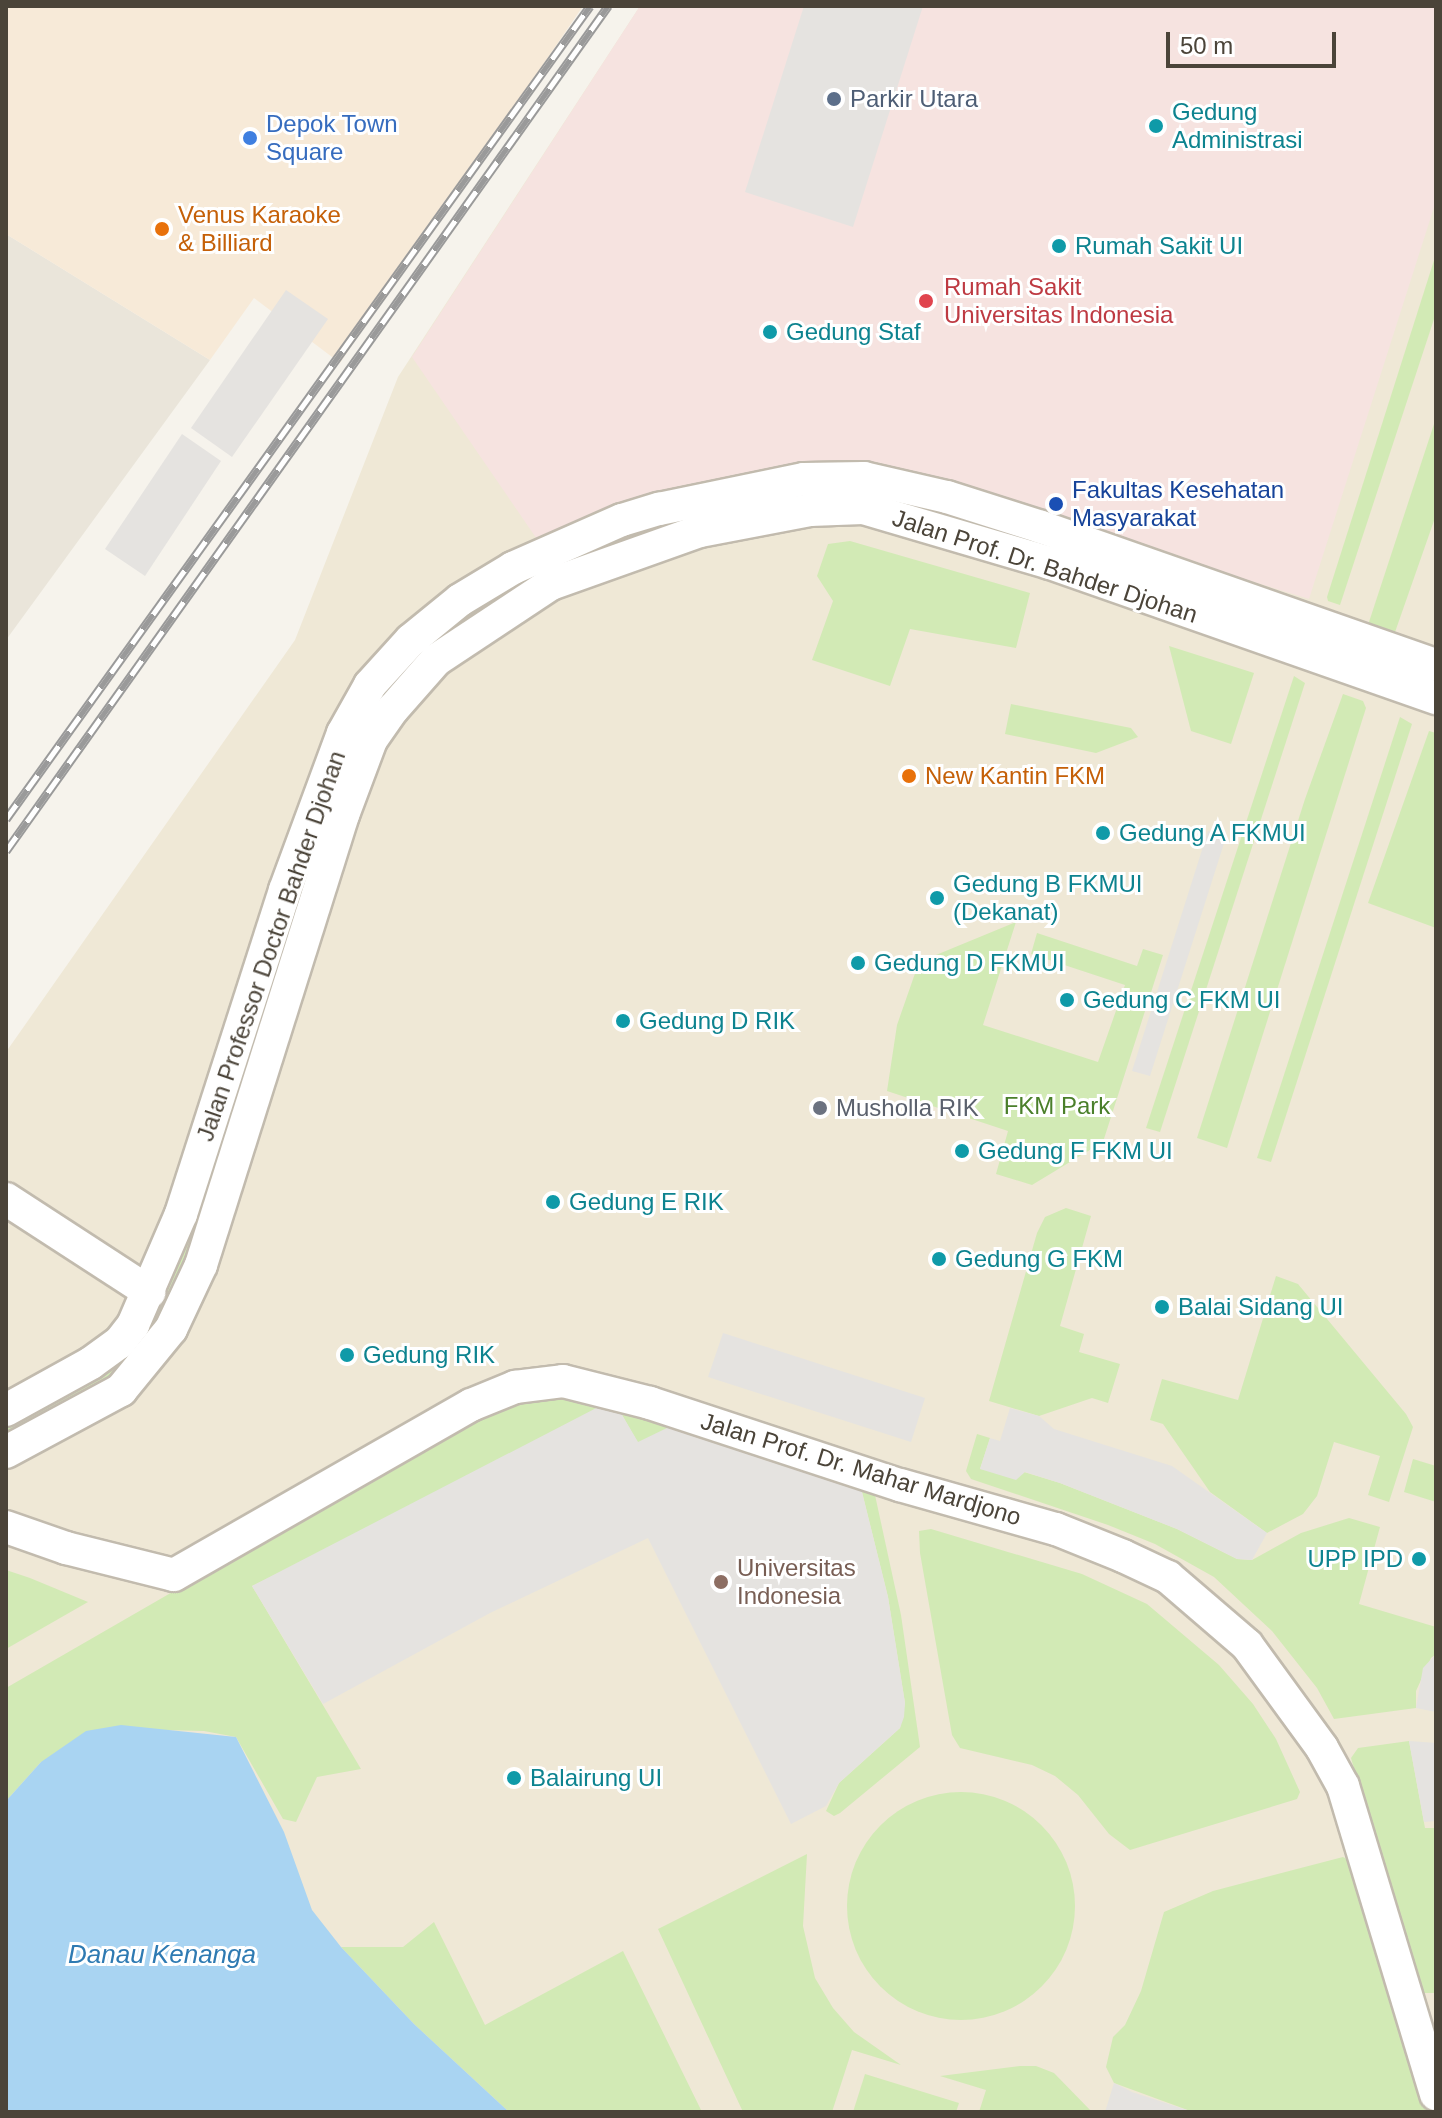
<!DOCTYPE html>
<style>
body{margin:0}
#map{position:relative;width:1442px;height:2118px;overflow:hidden;background:#f6f3ec;font-family:Arial,sans-serif}
div>[style]{position:absolute}
.residential>*{inset:0;background:#eae5da}
.commercial>*{inset:0;background:#f7ead8}
.education>*{inset:0;background:#efe8d6}
.medical>*{inset:0;background:#f6e3e0}
.green>*{inset:0;background:#d2eab5}
.round{border-radius:50%}
.parking>*{inset:0;background:#e5e3e0}
.water>*{inset:0;background:#a9d4f2}
.roads{filter:drop-shadow(2px 0 #c2bbae) drop-shadow(-2px 0 #c2bbae) drop-shadow(0 2px #c2bbae) drop-shadow(0 -2px #c2bbae)}
.minor>*{height:32px;margin:-16px;padding:0 16px;transform-origin:16px;border-radius:16px;background:#fff}
.rail>*{height:9px;margin-top:-4.5px;transform-origin:0;background:repeating-linear-gradient(90deg,#fff 0 18px,#9a9a9a 0 36px);box-sizing:border-box;border-block:2px solid #9a9a9a}
.dots>*{width:22px;height:22px;translate:-50% -50%;box-sizing:border-box;border:4px solid #fff;border-radius:50%}
span{translate:-50% -50%;white-space:nowrap;text-align:center;line-height:1.15;-webkit-text-stroke:6px #fff;paint-order:stroke}
.service-label{font-size:24px;color:#4e5e75}
.left{translate:0 -50%;text-align:left}
.culture-label{font-size:24px;color:#0d838f}
.right{translate:-100% -50%;text-align:right}
.shop-label{font-size:24px;color:#366cbe}
.food-label{font-size:24px;color:#c56008}
.health-label{font-size:24px;color:#be3a42}
.transit-label{font-size:24px;color:#164399}
.street-label{font-size:24px;color:#4b4439}
.park-label{font-size:24px;color:#4a7f2a}
.worship-label{font-size:24px;color:#5b616d}
.education-label{font-size:24px;color:#785e54}
.water-label{font-size:26px;color:#2e7ab2;font-style:italic}
.frame{position:absolute;inset:0;border:8px solid #4b4439;pointer-events:none}
.scale{position:absolute;left:1166px;top:32px;width:170px;height:36px;box-sizing:border-box;border:4px solid #4b4439;border-top:0;padding-left:10px;font-size:24px;line-height:28px;white-space:nowrap;color:#4b4439;-webkit-text-stroke:6px #fff;paint-order:stroke}
</style>
<div id="map">
<div class="residential">
<i style="clip-path:polygon(6px 234px,210px 360px,6px 640px)"></i>
</div>
<div class="commercial">
<i style="clip-path:polygon(6px 6px,583px 6px,340px 363px,254px 298px,210px 360px,6px 234px)"></i>
</div>
<div class="education">
<i style="clip-path:polygon(640px 6px,1436px 6px,1436px 2112px,6px 2112px,6px 1052px,295px 640px,398px 377px)"></i>
</div>
<div class="medical">
<i style="clip-path:polygon(640px 6px,1436px 6px,1436px 201px,1309px 599px,911px 476px,541px 545px,412px 357px)"></i>
</div>
<div class="green">
<i style="clip-path:polygon(1436px 254px,1436px 313px,1340px 605px,1328px 601px,1327px 597px)"></i>
<i style="clip-path:polygon(1436px 418px,1436px 515px,1394px 635px,1368px 625px)"></i>
<i style="clip-path:polygon(850px 541px,1030px 593px,1016px 648px,910px 629px,890px 686px,812px 660px,833px 601px,817px 576px,828px 544px)"></i>
<i style="clip-path:polygon(1169px 646px,1254px 673px,1231px 744px,1191px 731px)"></i>
<i style="clip-path:polygon(1294px 676px,1305px 683px,1160px 1132px,1146px 1128px)"></i>
<i style="clip-path:polygon(1343px 694px,1363px 701px,1366px 708px,1227px 1148px,1197px 1138px,1305px 799px)"></i>
<i style="clip-path:polygon(1011px 704px,1131px 728px,1138px 737px,1096px 753px,1005px 734px)"></i>
<i style="clip-path:polygon(1400px 717px,1412px 724px,1271px 1162px,1257px 1158px)"></i>
<i style="clip-path:polygon(1429px 731px,1436px 733px,1436px 928px,1368px 903px)"></i>
<i style="clip-path:polygon(317px 848px,173px 1301px,124px 1369px,80px 1397px,6px 1434px,6px 1418px,103px 1370px,276px 957px)"></i>
<i style="clip-path:polygon(1016px 922px,983px 1025px,1098px 1062px,1125px 985px,1031px 954px,1037px 933px,1137px 966px,1143px 949px,1163px 955px,1103px 1142px,1032px 1185px,996px 1174px,1008px 1131px,887px 1091px,897px 1025px,919px 962px)"></i>
<i style="clip-path:polygon(1066px 1208px,1091px 1216px,1060px 1326px,1084px 1334px,1079px 1352px,1120px 1364px,1108px 1403px,1092px 1398px,1039px 1416px,989px 1401px,1037px 1233px,1045px 1217px)"></i>
<i style="clip-path:polygon(1276px 1276px,1298px 1284px,1406px 1414px,1413px 1427px,1389px 1502px,1368px 1495px,1380px 1456px,1334px 1442px,1317px 1496px,1303px 1514px,1267px 1533px,1210px 1492px,1163px 1424px,1150px 1420px,1162px 1379px,1238px 1400px)"></i>
<i style="clip-path:polygon(588px 1393px,861px 1485px,875px 1495px,901px 1615px,920px 1747px,840px 1813px,834px 1816px,826px 1811px,839px 1783px,900px 1728px,905px 1703px,888px 1597px,861px 1488px,638px 1443px,618px 1408px,252px 1586px,361px 1769px,317px 1777px,296px 1822px,283px 1819px,236px 1737px,204px 1731px,166px 1730px,41px 1762px,6px 1801px,6px 1688px,474px 1418px,517px 1399px)"></i>
<i style="clip-path:polygon(977px 1434px,990px 1438px,980px 1469px,1024px 1472px,1060px 1483px,1177px 1529px,1237px 1559px,1252px 1560px,1301px 1533px,1349px 1518px,1380px 1527px,1359px 1604px,1436px 1627px,1436px 1654px,1431px 1658px,1416px 1691px,1416px 1708px,1334px 1719px,1317px 1688px,1272px 1631px,1214px 1577px,1155px 1544px,1108px 1525px,971px 1479px,966px 1471px)"></i>
<i style="clip-path:polygon(1413px 1459px,1436px 1466px,1436px 1502px,1404px 1492px)"></i>
<i style="clip-path:polygon(931px 1529px,1082px 1574px,1147px 1604px,1219px 1665px,1253px 1704px,1276px 1739px,1300px 1792px,1297px 1799px,1130px 1850px,1109px 1834px,1078px 1795px,1055px 1776px,1032px 1765px,960px 1748px,952px 1735px,920px 1553px,919px 1531px)"></i>
<i style="clip-path:polygon(6px 1570px,30px 1578px,88px 1602px,6px 1649px)"></i>
<i style="clip-path:polygon(1409px 1741px,1425px 1828px,1436px 1828px,1436px 1993px,1408px 1993px,1402px 1935px,1351px 1758px,1358px 1748px)"></i>
<i class="round" style="left:847px;top:1792px;width:228px;height:228px"></i>
<i style="clip-path:polygon(807px 1854px,803px 1926px,815px 1978px,833px 2008px,854px 2032px,901px 2065px,852px 2050px,832px 2112px,743px 2112px,658px 1929px)"></i>
<i style="clip-path:polygon(1343px 1857px,1359px 1866px,1429px 2112px,1193px 2112px,1114px 2083px,1106px 2067px,1113px 2037px,1125px 2025px,1141px 1991px,1164px 1912px,1213px 1891px)"></i>
<i style="clip-path:polygon(434px 1922px,485px 2025px,623px 1951px,702px 2112px,509px 2112px,414px 2024px,341px 1947px,403px 1947px)"></i>
<i style="clip-path:polygon(1020px 2066px,1036px 2066px,1054px 2073px,1092px 2112px,979px 2112px,986px 2090px,940px 2076px)"></i>
<i style="clip-path:polygon(865px 2074px,959px 2103px,956px 2112px,853px 2112px)"></i>
</div>
<div class="parking">
<i style="clip-path:polygon(804px 6px,923px 6px,853px 227px,745px 192px)"></i>
<i style="clip-path:polygon(286px 290px,328px 319px,232px 457px,191px 428px)"></i>
<i style="clip-path:polygon(182px 434px,221px 461px,145px 576px,105px 549px)"></i>
<i style="clip-path:polygon(1208px 831px,1226px 837px,1150px 1076px,1132px 1071px)"></i>
<i style="clip-path:polygon(723px 1333px,925px 1398px,911px 1442px,708px 1377px)"></i>
<i style="clip-path:polygon(604px 1404px,618px 1408px,638px 1442px,669px 1427px,861px 1488px,888px 1597px,905px 1703px,904px 1717px,900px 1728px,839px 1783px,826px 1806px,791px 1824px,648px 1538px,490px 1613px,323px 1704px,252px 1586px)"></i>
<i style="clip-path:polygon(1010px 1408px,1039px 1416px,1054px 1429px,1172px 1466px,1267px 1533px,1252px 1560px,1237px 1559px,1177px 1529px,1060px 1483px,1025px 1472px,1016px 1480px,980px 1469px,990px 1438px,1000px 1441px)"></i>
<i style="clip-path:polygon(1436px 1654px,1436px 1712px,1416px 1708px,1423px 1668px)"></i>
<i style="clip-path:polygon(1409px 1741px,1436px 1743px,1436px 1821px,1424px 1822px)"></i>
<i style="clip-path:polygon(1114px 2083px,1132px 2092px,1193px 2112px,1105px 2112px)"></i>
</div>
<div class="water">
<i style="clip-path:polygon(121px 1725px,236px 1737px,284px 1832px,312px 1910px,341px 1947px,414px 2024px,509px 2112px,6px 2112px,6px 1801px,41px 1762px,86px 1731px)"></i>
</div>
<div class="roads">
<div class="minor">
<i style="left:6px;top:1199px;width:171px;rotate:33deg"></i>
<i style="left:6px;top:1410px;width:97px;rotate:-28.9deg"></i>
<i style="left:91px;top:1363px;width:34px;rotate:-36deg"></i>
<i style="left:119px;top:1343px;width:23px;rotate:-52deg"></i>
<i style="left:133px;top:1325px;width:121px;rotate:-66.6deg"></i>
<i style="left:181px;top:1214px;width:340px;rotate:-72.2deg"></i>
<i style="left:285px;top:890px;width:167px;rotate:-69.7deg"></i>
<i style="left:343px;top:733px;width:55px;rotate:-60.6deg"></i>
<i style="left:370px;top:685px;width:61px;rotate:-47.7deg"></i>
<i style="left:411px;top:640px;width:63px;rotate:-39.2deg"></i>
<i style="left:460px;top:600px;width:62px;rotate:-31.1deg"></i>
<i style="left:513px;top:568px;width:119px;rotate:-23.8deg"></i>
<i style="left:622px;top:520px;width:39px;rotate:-17deg"></i>
<i style="left:659px;top:509px;width:148px;rotate:-11.7deg"></i>
<i style="left:804px;top:479px;width:60px;rotate:-1deg"></i>
<i style="left:864px;top:478px;width:85px;rotate:12.9deg"></i>
<i style="left:947px;top:497px;width:99px;rotate:17.7deg"></i>
<i style="left:1041px;top:527px;width:418px;rotate:19.3deg"></i>
<i style="left:6px;top:1452px;width:131px;rotate:-28.3deg"></i>
<i style="left:121px;top:1390px;width:79px;rotate:-50.7deg"></i>
<i style="left:171px;top:1329px;width:71px;rotate:-64.9deg"></i>
<i style="left:201px;top:1265px;width:472px;rotate:-72.5deg"></i>
<i style="left:343px;top:815px;width:80px;rotate:-69.5deg"></i>
<i style="left:371px;top:740px;width:38px;rotate:-55deg"></i>
<i style="left:393px;top:709px;width:65px;rotate:-48.7deg"></i>
<i style="left:436px;top:660px;width:138px;rotate:-33.5deg"></i>
<i style="left:551px;top:584px;width:158px;rotate:-19.6deg"></i>
<i style="left:700px;top:531px;width:112px;rotate:-10.8deg"></i>
<i style="left:810px;top:510px;width:53px;rotate:-2.2deg"></i>
<i style="left:863px;top:508px;width:195px;rotate:16.4deg"></i>
<i style="left:1050px;top:563px;width:409px;rotate:19.3deg"></i>
<i style="left:6px;top:1527px;width:64px;rotate:19.3deg"></i>
<i style="left:66px;top:1548px;width:111px;rotate:14deg"></i>
<i style="left:174px;top:1575px;width:342px;rotate:-29.8deg"></i>
<i style="left:471px;top:1405px;width:48px;rotate:-22.2deg"></i>
<i style="left:515px;top:1387px;width:48px;rotate:-7.1deg"></i>
<i style="left:563px;top:1381px;width:90px;rotate:14.2deg"></i>
<i style="left:650px;top:1403px;width:263px;rotate:18.2deg"></i>
<i style="left:900px;top:1485px;width:162px;rotate:15.8deg"></i>
<i style="left:1056px;top:1529px;width:72px;rotate:21.9deg"></i>
<i style="left:1123px;top:1556px;width:50px;rotate:25deg"></i>
<i style="left:1168px;top:1577px;width:104px;rotate:40.7deg"></i>
<i style="left:1247px;top:1645px;width:127px;rotate:53.9deg"></i>
<i style="left:1322px;top:1748px;width:43px;rotate:61.1deg"></i>
<i style="left:1343px;top:1786px;width:322px;rotate:73.2deg"></i>
</div>
</div>
<div class="rail">
<i style="left:6px;top:819px;width:1001px;rotate:-54.31deg"></i>
<i style="left:6px;top:851px;width:1038px;rotate:-54.53deg"></i>
</div>
<div class="dots">
<i style="left:834px;top:99px;background:#5c6f8a"></i>
<i style="left:1156px;top:126px;background:#0f9aa8"></i>
<i style="left:250px;top:138px;background:#3f7fe0"></i>
<i style="left:162px;top:229px;background:#e8710a"></i>
<i style="left:1059px;top:246px;background:#0f9aa8"></i>
<i style="left:926px;top:301px;background:#e0444e"></i>
<i style="left:770px;top:332px;background:#0f9aa8"></i>
<i style="left:1056px;top:504px;background:#1a4fb4"></i>
<i style="left:909px;top:776px;background:#e8710a"></i>
<i style="left:1103px;top:833px;background:#0f9aa8"></i>
<i style="left:937px;top:898px;background:#0f9aa8"></i>
<i style="left:858px;top:963px;background:#0f9aa8"></i>
<i style="left:1067px;top:1000px;background:#0f9aa8"></i>
<i style="left:623px;top:1021px;background:#0f9aa8"></i>
<i style="left:820px;top:1108px;background:#6b7280"></i>
<i style="left:962px;top:1151px;background:#0f9aa8"></i>
<i style="left:553px;top:1202px;background:#0f9aa8"></i>
<i style="left:939px;top:1259px;background:#0f9aa8"></i>
<i style="left:1162px;top:1307px;background:#0f9aa8"></i>
<i style="left:347px;top:1355px;background:#0f9aa8"></i>
<i style="left:1419px;top:1559px;background:#0f9aa8"></i>
<i style="left:721px;top:1582px;background:#8d6e63"></i>
<i style="left:514px;top:1778px;background:#0f9aa8"></i>
</div>
<div class="service-label">
<span class="left" style="left:850px;top:99px">Parkir Utara</span>
</div>
<div class="culture-label">
<span class="left" style="left:1172px;top:126px">Gedung<br>Administrasi</span>
<span class="left" style="left:1075px;top:246px">Rumah Sakit UI</span>
<span class="left" style="left:786px;top:332px">Gedung Staf</span>
<span class="left" style="left:1119px;top:833px">Gedung A FKMUI</span>
<span class="left" style="left:953px;top:898px">Gedung B FKMUI<br>(Dekanat)</span>
<span class="left" style="left:874px;top:963px">Gedung D FKMUI</span>
<span class="left" style="left:1083px;top:1000px">Gedung C FKM UI</span>
<span class="left" style="left:639px;top:1021px">Gedung D RIK</span>
<span class="left" style="left:978px;top:1151px">Gedung F FKM UI</span>
<span class="left" style="left:569px;top:1202px">Gedung E RIK</span>
<span class="left" style="left:955px;top:1259px">Gedung G FKM</span>
<span class="left" style="left:1178px;top:1307px">Balai Sidang UI</span>
<span class="left" style="left:363px;top:1355px">Gedung RIK</span>
<span class="right" style="left:1403px;top:1559px">UPP IPD</span>
<span class="left" style="left:530px;top:1778px">Balairung UI</span>
</div>
<div class="shop-label">
<span class="left" style="left:266px;top:138px">Depok Town<br>Square</span>
</div>
<div class="food-label">
<span class="left" style="left:178px;top:229px">Venus Karaoke<br>&amp; Billiard</span>
<span class="left" style="left:925px;top:776px">New Kantin FKM</span>
</div>
<div class="health-label">
<span class="left" style="left:944px;top:301px">Rumah Sakit<br>Universitas Indonesia</span>
</div>
<div class="transit-label">
<span class="left" style="left:1072px;top:504px">Fakultas Kesehatan<br>Masyarakat</span>
</div>
<div class="street-label">
<span style="left:1045px;top:566px;rotate:18deg">Jalan Prof. Dr. Bahder Djohan</span>
<span style="left:271px;top:946px;rotate:-71deg">Jalan Professor Doctor Bahder Djohan</span>
<span style="left:861px;top:1469px;rotate:17deg">Jalan Prof. Dr. Mahar Mardjono</span>
</div>
<div class="park-label">
<span style="left:1057px;top:1106px">FKM Park</span>
</div>
<div class="worship-label">
<span class="left" style="left:836px;top:1108px">Musholla RIK</span>
</div>
<div class="education-label">
<span class="left" style="left:737px;top:1582px">Universitas<br>Indonesia</span>
</div>
<div class="water-label">
<span style="left:162px;top:1955px">Danau Kenanga</span>
</div>
<div class="frame"></div>
<div class="scale">50 m</div>
</div>
